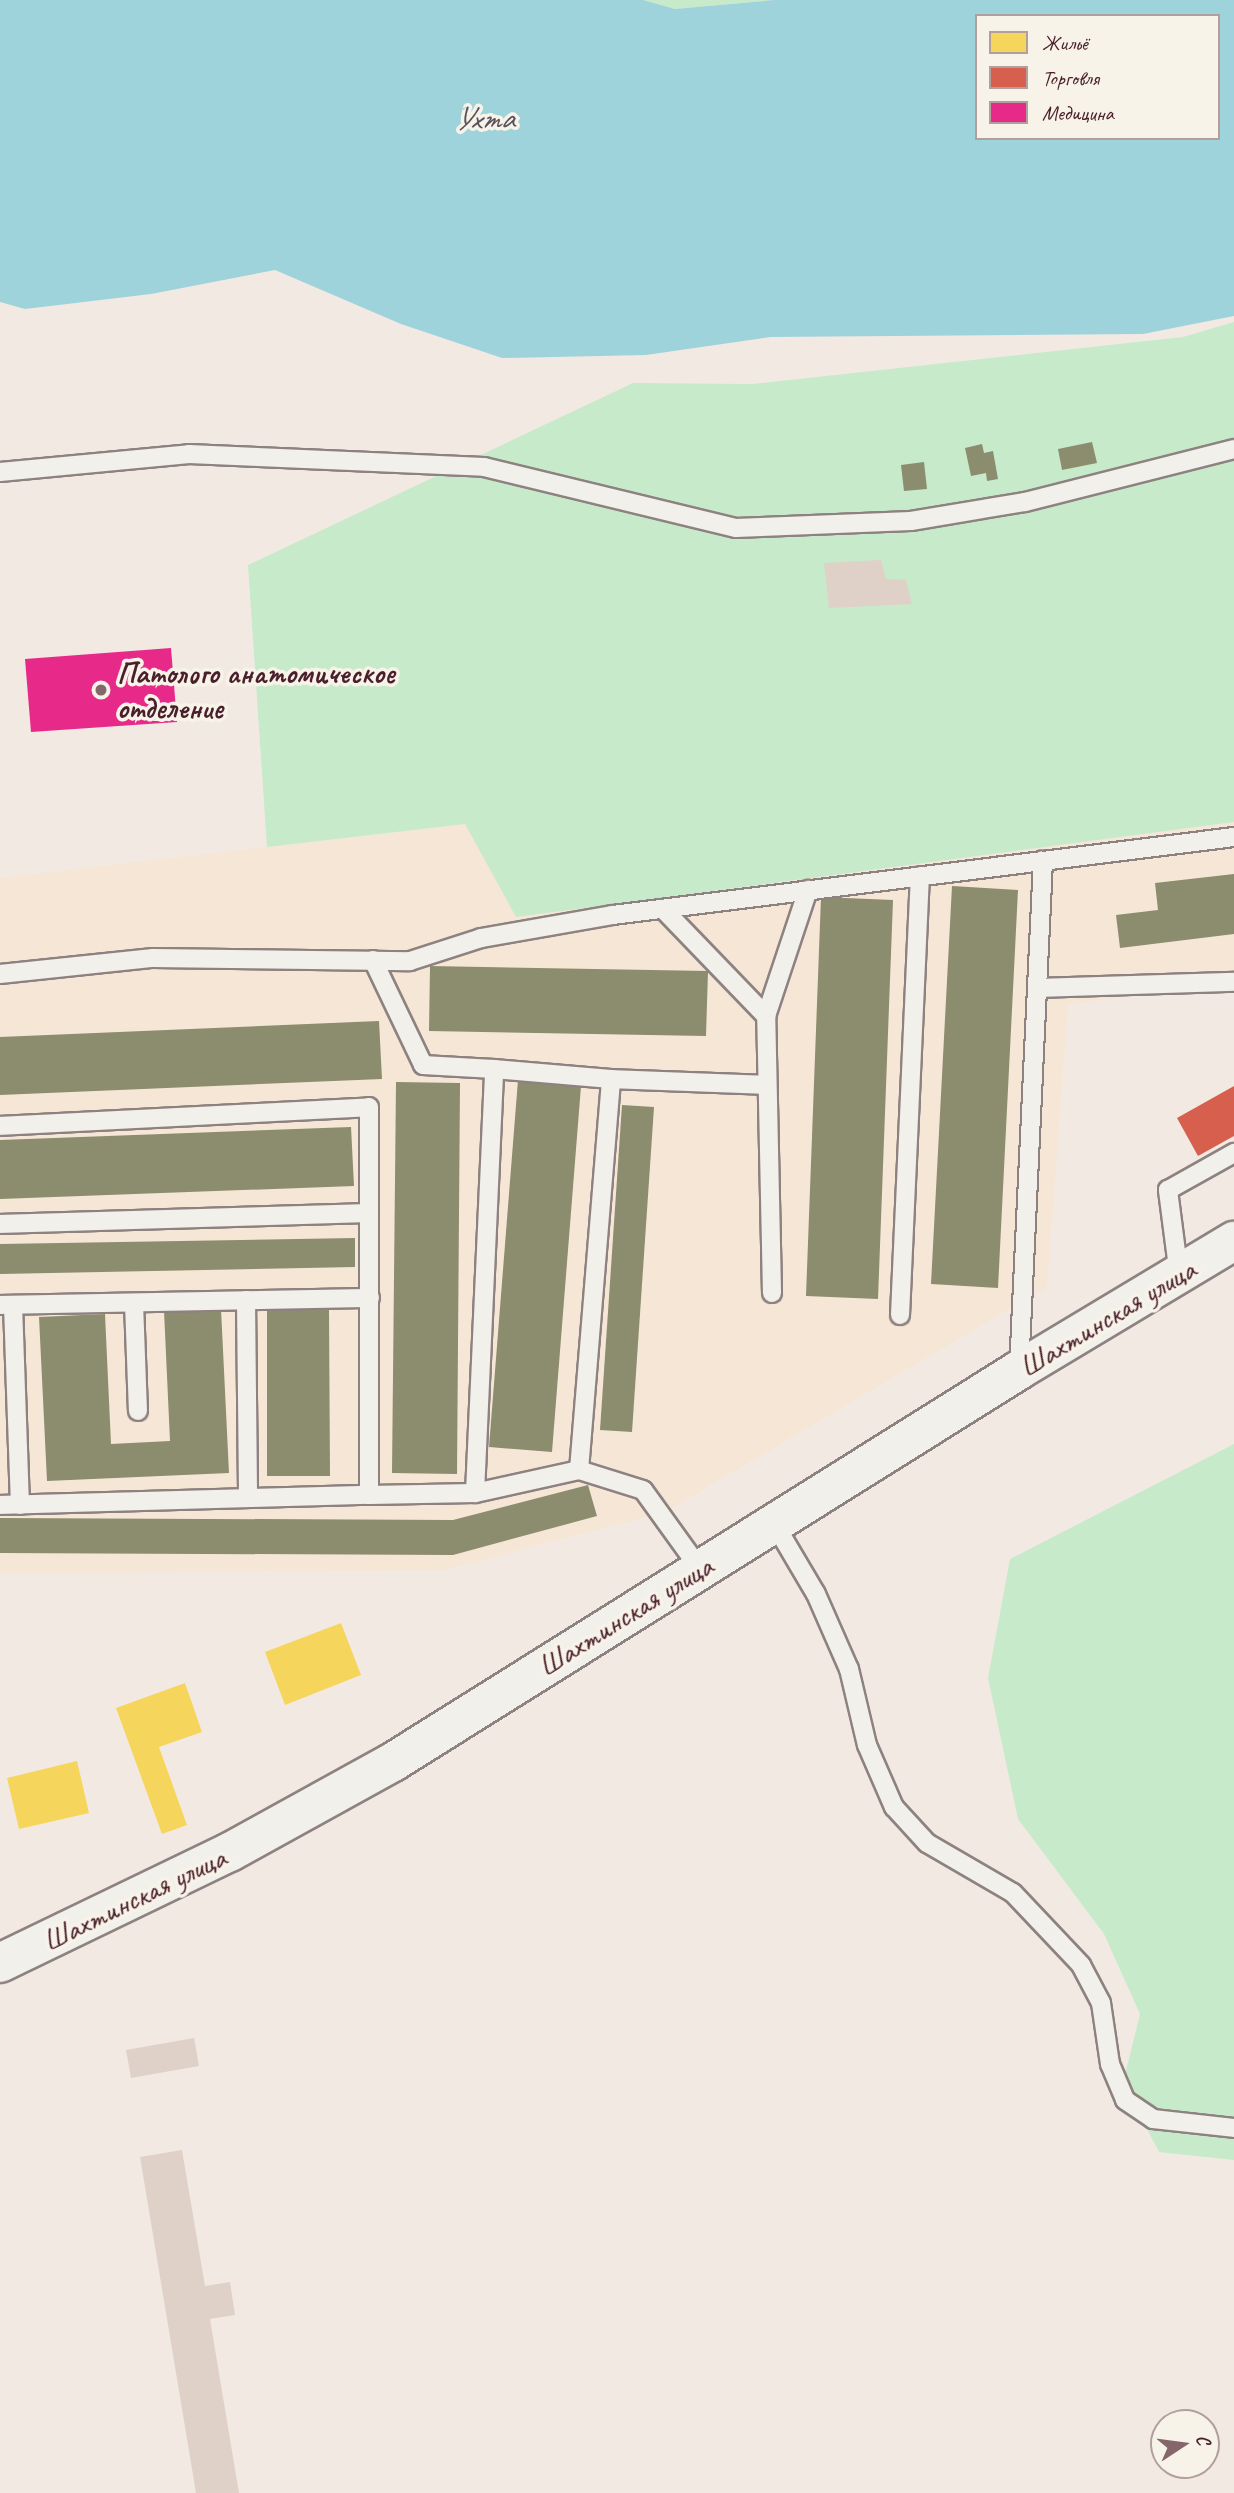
<!DOCTYPE html>
<meta charset="utf-8">
<style>
body{margin:0}
#map{position:relative;width:1234px;height:2493px;overflow:hidden;background:#f2eae2;font-family:Caveat,sans-serif}
div>[style]{position:absolute}
.built>*{inset:0;background:#f6e6d6}
.green>*{inset:0;background:#c7eaca}
.water>*{inset:0;background:#9fd3dc}
.homes>*{inset:0;background:#f6d55c}
.shops>*{inset:0;background:#d6604d}
.health>*{inset:0;background:#e7298a}
.industry>*{inset:0;background:#8c8c6e}
.building>*{inset:0;background:#dfd1c8}
.roads{filter:drop-shadow(2px 0 #8e8281) drop-shadow(-2px 0 #8e8281) drop-shadow(0 2px #8e8281) drop-shadow(0 -2px #8e8281)}
.lane>*{height:18px;margin:-9px;padding:0 9px;transform-origin:9px;border-radius:9px;background:#f2f0eb}
.secondary>*{height:38px;margin:-19px;padding:0 19px;transform-origin:19px;border-radius:19px;background:#f2f0eb}
.dots>*{width:19px;height:19px;translate:-50% -50%;box-sizing:border-box;border:4px solid #f7f3e8;border-radius:50%}
span{translate:-50% -50%;white-space:nowrap;text-align:center;line-height:1.15;-webkit-text-stroke:7px #f7f3e8;paint-order:stroke}
.poi-label{font-size:30px;color:#4a1f2b;font-weight:700}
.left{translate:0 -50%;text-align:left}
.street-label{font-size:30px;color:#4a1f2b}
.water-label{font-size:32px;color:#59525f;font-style:italic}
.legend{position:absolute;left:975px;top:14px;width:245px;height:126px;box-sizing:border-box;background:#f7f3e8;border:2px solid #b29e9c;margin:0;padding:9px 12px;list-style:none;font-size:21px;color:#4a1f2b}
.legend li{display:flex;align-items:center;gap:14px;height:35px}
.legend b{width:35px;border:2px solid #b29e9c}
.north{position:absolute;left:1150px;top:2409px;width:70px;height:70px;box-sizing:border-box;background:#f7f3e8;border:2px solid #b29e9c;border-radius:50%;rotate:77deg;font-size:19px;font-weight:700;line-height:28px;text-align:center;color:#4a1f2b}
.north::after{content:'';display:block;margin:auto;width:24px;height:32px;background:#85666b;clip-path:polygon(50% 0,100% 100%,50% 72%,0 100%)}
</style>
<div id="map">
<div class="built">
<i style="clip-path:polygon(1234px 822px,1234px 979px,1068px 1005px,1047px 1287px,665px 1512px,444px 1570px,0 1573px,0 878px,465px 824px,516px 917px)"></i>
</div>
<div class="green">
<i style="clip-path:polygon(643px 0,774px 0,675px 9px)"></i>
<i style="clip-path:polygon(1234px 322px,1234px 822px,516px 917px,465px 824px,267px 847px,248px 565px,633px 383px,752px 384px,1183px 337px)"></i>
<i style="clip-path:polygon(1234px 1444px,1234px 2160px,1159px 2152px,1123px 2083px,1140px 2014px,1104px 1934px,1018px 1819px,988px 1678px,1010px 1559px)"></i>
</div>
<div class="water">
<i style="clip-path:polygon(evenodd,0 0,643px 0,675px 9px,774px 0,1234px 0,1234px 316px,1143px 334px,771px 337px,646px 355px,502px 358px,401px 324px,275px 270px,151px 294px,25px 309px,0 302px,0 0,977px 16px,1218px 16px,1218px 138px,977px 138px,977px 16px)"></i>
</div>
<div class="homes">
<i style="clip-path:polygon(341px 1623px,361px 1675px,285px 1705px,265px 1652px)"></i>
<i style="clip-path:polygon(185px 1683px,202px 1732px,159px 1747px,187px 1825px,162px 1834px,116px 1708px)"></i>
<i style="clip-path:polygon(77px 1761px,89px 1813px,19px 1829px,7px 1778px)"></i>
</div>
<div class="shops">
<i style="clip-path:polygon(1234px 1086px,1234px 1136px,1198px 1156px,1177px 1118px)"></i>
</div>
<div class="health">
<i style="clip-path:polygon(171px 648px,177px 722px,31px 732px,25px 659px)"></i>
</div>
<div class="industry">
<i style="clip-path:polygon(1092px 442px,1097px 463px,1062px 470px,1058px 449px)"></i>
<i style="clip-path:polygon(982px 444px,984px 453px,993px 451px,998px 479px,987px 481px,986px 473px,971px 476px,965px 448px)"></i>
<i style="clip-path:polygon(924px 462px,927px 489px,904px 491px,901px 465px)"></i>
<i style="clip-path:polygon(1234px 874px,1234px 934px,1120px 948px,1116px 915px,1158px 910px,1155px 883px)"></i>
<i style="clip-path:polygon(952px 886px,1018px 890px,998px 1288px,931px 1284px)"></i>
<i style="clip-path:polygon(821px 897px,893px 900px,878px 1299px,806px 1296px)"></i>
<i style="clip-path:polygon(430px 966px,708px 971px,706px 1036px,429px 1031px)"></i>
<i style="clip-path:polygon(379px 1021px,382px 1079px,0 1095px,0 1037px)"></i>
<i style="clip-path:polygon(518px 1080px,581px 1086px,552px 1452px,489px 1447px)"></i>
<i style="clip-path:polygon(396px 1082px,460px 1083px,457px 1474px,392px 1473px)"></i>
<i style="clip-path:polygon(622px 1105px,654px 1107px,632px 1432px,600px 1430px)"></i>
<i style="clip-path:polygon(351px 1127px,354px 1186px,0 1199px,0 1140px)"></i>
<i style="clip-path:polygon(355px 1238px,355px 1267px,0 1274px,0 1244px)"></i>
<i style="clip-path:polygon(221px 1309px,229px 1473px,47px 1481px,39px 1317px,105px 1314px,111px 1444px,170px 1441px,164px 1311px)"></i>
<i style="clip-path:polygon(267px 1310px,329px 1310px,330px 1476px,267px 1476px)"></i>
<i style="clip-path:polygon(588px 1485px,597px 1516px,453px 1555px,0 1553px,0 1518px,453px 1520px)"></i>
</div>
<div class="building">
<i style="clip-path:polygon(881px 560px,886px 579px,906px 580px,912px 604px,829px 608px,824px 563px)"></i>
<i style="clip-path:polygon(194px 2038px,199px 2066px,131px 2078px,126px 2050px)"></i>
<i style="clip-path:polygon(182px 2150px,205px 2286px,230px 2282px,235px 2315px,210px 2319px,239px 2493px,196px 2493px,140px 2157px)"></i>
</div>
<div class="roads">
<div class="lane">
<i style="left:0;top:472px;width:190px;rotate:-5.4deg"></i>
<i style="left:189px;top:454px;width:295px;rotate:2.5deg"></i>
<i style="left:484px;top:467px;width:259px;rotate:13.6deg"></i>
<i style="left:736px;top:528px;width:175px;rotate:-2.3deg"></i>
<i style="left:911px;top:521px;width:116px;rotate:-9.5deg"></i>
<i style="left:1025px;top:502px;width:216px;rotate:-14.2deg"></i>
<i style="left:663px;top:909px;width:149px;rotate:46.1deg"></i>
<i style="left:373px;top:960px;width:116px;rotate:64.5deg"></i>
<i style="left:423px;top:1065px;width:71px;rotate:3.2deg"></i>
<i style="left:0;top:974px;width:154px;rotate:-6deg"></i>
<i style="left:153px;top:958px;width:257px;rotate:0.7deg"></i>
<i style="left:410px;top:961px;width:75px;rotate:-17.9deg"></i>
<i style="left:481px;top:938px;width:134px;rotate:-9.9deg"></i>
<i style="left:613px;top:915px;width:626px;rotate:-7.16deg"></i>
<i style="left:1038px;top:988px;width:196px;rotate:-1.8deg"></i>
<i style="left:0;top:1126px;width:369px;rotate:-2.9deg"></i>
<i style="left:369px;top:1107px;width:388px;rotate:90deg"></i>
<i style="left:369px;top:1495px;width:106px;rotate:-1.1deg"></i>
<i style="left:0;top:1224px;width:369px;rotate:-1.7deg"></i>
<i style="left:1179px;top:1275px;width:86px;rotate:-97.4deg"></i>
<i style="left:1168px;top:1190px;width:76px;rotate:-29.3deg"></i>
<i style="left:772px;top:1293px;width:277px;rotate:-91.2deg"></i>
<i style="left:766px;top:1016px;width:133px;rotate:-71.6deg"></i>
<i style="left:246px;top:1300px;width:198px;rotate:89.4deg"></i>
<i style="left:134px;top:1303px;width:108px;rotate:87.9deg"></i>
<i style="left:0;top:1305px;width:370px;rotate:-1.1deg"></i>
<i style="left:13px;top:1305px;width:200px;rotate:88deg"></i>
<i style="left:900px;top:1315px;width:439px;rotate:-87.4deg"></i>
<i style="left:1019px;top:1370px;width:510px;rotate:-87.3deg"></i>
<i style="left:579px;top:1470px;width:107px;rotate:167.5deg"></i>
<i style="left:475px;top:1493px;width:424px;rotate:-87.4deg"></i>
<i style="left:494px;top:1069px;width:117px;rotate:4.9deg"></i>
<i style="left:0;top:1505px;width:369px;rotate:-1.6deg"></i>
<i style="left:774px;top:1523px;width:82px;rotate:59.4deg"></i>
<i style="left:816px;top:1594px;width:82px;rotate:66.3deg"></i>
<i style="left:849px;top:1669px;width:78px;rotate:76.7deg"></i>
<i style="left:867px;top:1745px;width:68px;rotate:66.5deg"></i>
<i style="left:894px;top:1807px;width:49px;rotate:47.5deg"></i>
<i style="left:927px;top:1843px;width:99px;rotate:30.2deg"></i>
<i style="left:1013px;top:1893px;width:99px;rotate:46.6deg"></i>
<i style="left:1081px;top:1965px;width:43px;rotate:62.2deg"></i>
<i style="left:1101px;top:2003px;width:62px;rotate:81.6deg"></i>
<i style="left:1110px;top:2064px;width:39px;rotate:67deg"></i>
<i style="left:1125px;top:2100px;width:34px;rotate:34deg"></i>
<i style="left:1153px;top:2119px;width:81px;rotate:6.3deg"></i>
<i style="left:700px;top:1569px;width:97px;rotate:-125.8deg"></i>
<i style="left:643px;top:1490px;width:67px;rotate:-162.6deg"></i>
<i style="left:579px;top:1470px;width:392px;rotate:-85.3deg"></i>
<i style="left:611px;top:1079px;width:156px;rotate:2.2deg"></i>
</div>
<div class="secondary">
<i style="left:0;top:1963px;width:255px;rotate:-25.8deg"></i>
<i style="left:230px;top:1852px;width:186px;rotate:-28.9deg"></i>
<i style="left:393px;top:1762px;width:739px;rotate:-32.05deg"></i>
<i style="left:1019px;top:1370px;width:251px;rotate:-31deg"></i>
</div>
</div>
<div class="dots">
<i style="left:101px;top:690px;background:#85666b"></i>
</div>
<div class="poi-label">
<span class="left" style="left:117px;top:690px">Патолого анатомическое<br>отделение</span>
</div>
<div class="street-label">
<span style="left:1107px;top:1318px;rotate:-31deg">Шахтинская улица</span>
<span style="left:625px;top:1616px;rotate:-32deg">Шахтинская улица</span>
<span style="left:134px;top:1899px;rotate:-26deg">Шахтинская улица</span>
</div>
<div class="water-label">
<span style="left:484px;top:119px;rotate:-1deg">Ухта</span>
</div>
<ul class="legend">
<li><b style="height:19px;background:#f6d55c"></b>Жильё</li>
<li><b style="height:19px;background:#d6604d"></b>Торговля</li>
<li><b style="height:19px;background:#e7298a"></b>Медицина</li>
</ul>
<div class="north">С</div>
</div>
